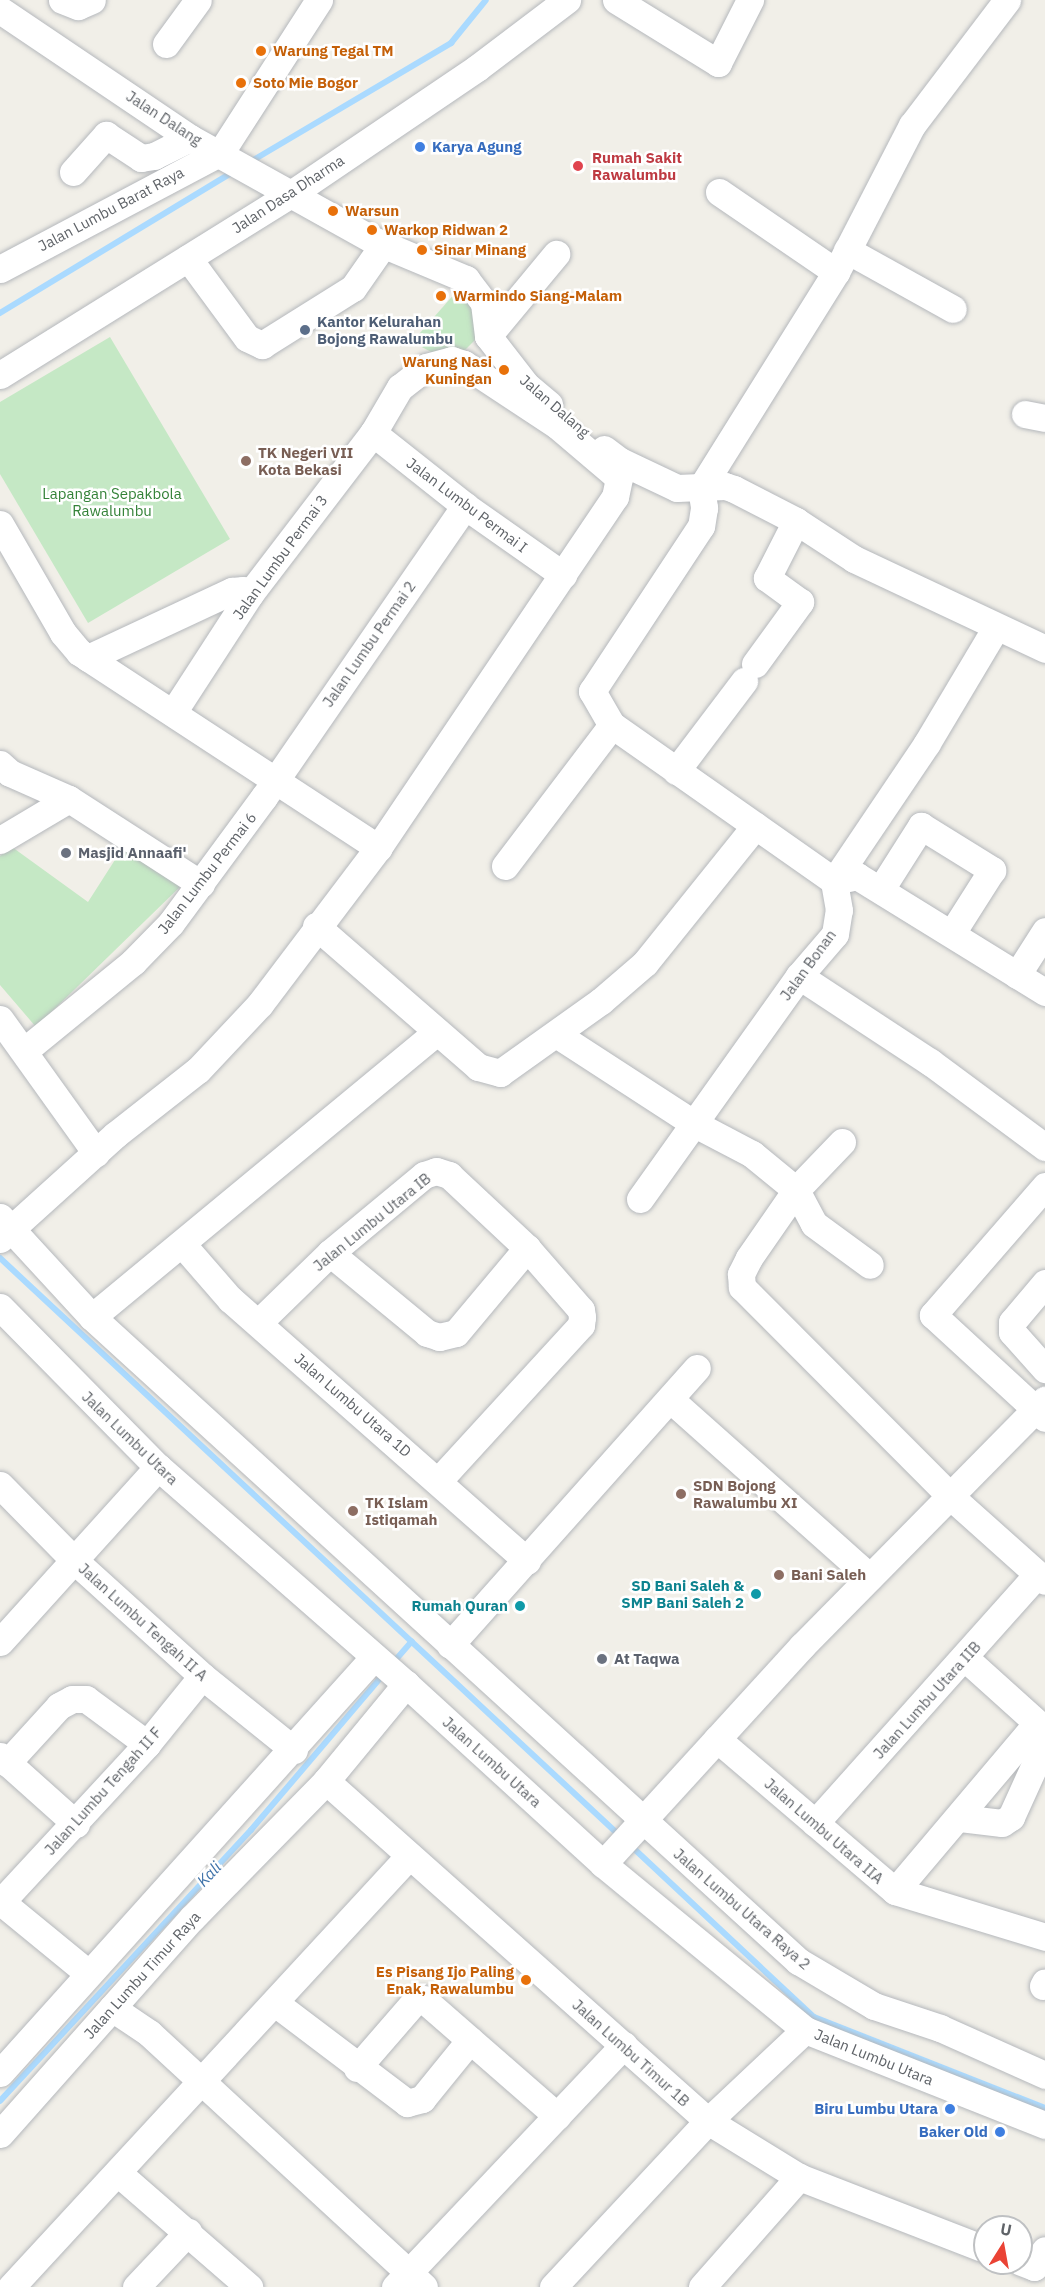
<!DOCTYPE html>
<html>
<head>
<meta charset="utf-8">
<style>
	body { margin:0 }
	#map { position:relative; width:1045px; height:2287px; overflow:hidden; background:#f1efe8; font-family:"IBM Plex Sans",sans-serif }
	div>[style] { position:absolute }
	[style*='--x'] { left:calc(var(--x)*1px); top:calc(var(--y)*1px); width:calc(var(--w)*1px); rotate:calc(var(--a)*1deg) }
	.green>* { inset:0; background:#c5e8c5 }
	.stream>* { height:6px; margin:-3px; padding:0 3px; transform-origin:3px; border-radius:3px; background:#aadaff }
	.roads { filter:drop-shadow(0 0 2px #b5b8bc) drop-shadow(0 0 2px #b5b8bc) }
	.minor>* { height:27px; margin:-13.5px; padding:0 13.5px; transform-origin:13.5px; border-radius:13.5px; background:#fff }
	.dots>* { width:16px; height:16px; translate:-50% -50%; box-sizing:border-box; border:3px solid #fff; border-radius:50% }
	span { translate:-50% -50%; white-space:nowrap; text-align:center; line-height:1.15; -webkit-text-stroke:5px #fff; paint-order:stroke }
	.food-label { font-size:15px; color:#c56008; font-weight:700 }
	.left { translate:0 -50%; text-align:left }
	.right { translate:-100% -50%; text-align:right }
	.street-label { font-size:15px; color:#5f6368 }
	.shop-label { font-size:15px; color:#366cbe; font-weight:700 }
	.health-label { font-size:15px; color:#be3a42; font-weight:700 }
	.service-label { font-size:15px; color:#4e5e75; font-weight:700 }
	.education-label { font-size:15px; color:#785e54; font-weight:700 }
	.park-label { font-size:15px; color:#348238 }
	.worship-label { font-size:15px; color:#5b616d; font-weight:700 }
	.culture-label { font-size:15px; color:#0d838f; font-weight:700 }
	.water-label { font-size:16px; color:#4174aa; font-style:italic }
	.north { position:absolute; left:973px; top:2215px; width:60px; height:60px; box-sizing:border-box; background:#fff; border:2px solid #bfc1c3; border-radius:50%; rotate:11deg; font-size:16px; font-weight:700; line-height:24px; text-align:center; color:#5f6368 }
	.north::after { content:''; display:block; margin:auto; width:21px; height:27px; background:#ea4335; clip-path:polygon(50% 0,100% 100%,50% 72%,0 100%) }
</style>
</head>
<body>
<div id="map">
	<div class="green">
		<div style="clip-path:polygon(464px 283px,482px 333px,459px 356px,441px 357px,412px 342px)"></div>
		<div style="clip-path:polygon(110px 337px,230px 539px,88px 623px,0 474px,0 402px)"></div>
		<div style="clip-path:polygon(127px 841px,185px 882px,36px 1027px,0 985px,0 856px,12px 847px,88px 902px)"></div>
	</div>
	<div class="stream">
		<div style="--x:250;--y:162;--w:234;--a:-30.6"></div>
		<div style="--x:451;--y:43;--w:55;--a:-50.9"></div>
		<div style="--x:0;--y:313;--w:272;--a:-31.2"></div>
		<div style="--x:0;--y:1258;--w:848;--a:42.99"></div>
		<div style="--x:392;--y:1664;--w:30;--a:-49"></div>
		<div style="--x:630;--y:1845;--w:252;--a:43.1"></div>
		<div style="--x:814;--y:2017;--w:248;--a:21.5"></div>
		<div style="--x:0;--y:2101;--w:369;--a:-47.2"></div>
		<div style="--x:251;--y:1830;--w:205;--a:-49.6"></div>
	</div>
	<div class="roads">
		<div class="minor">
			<div style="--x:62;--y:0;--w:17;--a:21"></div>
			<div style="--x:78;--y:6;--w:15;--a:-23"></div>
			<div style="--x:616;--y:0;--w:120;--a:31.7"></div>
			<div style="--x:718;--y:63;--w:71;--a:-63.1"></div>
			<div style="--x:1007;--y:0;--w:157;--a:127.2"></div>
			<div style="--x:912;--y:125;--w:165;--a:117.3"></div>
			<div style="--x:836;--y:272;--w:255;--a:122"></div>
			<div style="--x:701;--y:488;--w:20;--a:81"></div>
			<div style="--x:704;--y:508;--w:18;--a:99"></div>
			<div style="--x:701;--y:526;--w:198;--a:123.4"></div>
			<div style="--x:592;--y:691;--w:39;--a:60"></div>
			<div style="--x:612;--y:725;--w:271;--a:35.1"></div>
			<div style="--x:834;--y:881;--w:24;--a:-12"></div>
			<div style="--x:857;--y:876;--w:221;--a:31.7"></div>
			<div style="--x:0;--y:10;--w:229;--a:34"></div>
			<div style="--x:190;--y:138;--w:212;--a:29.1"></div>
			<div style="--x:375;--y:241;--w:99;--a:22.7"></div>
			<div style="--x:466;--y:279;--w:30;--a:53"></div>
			<div style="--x:484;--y:303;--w:33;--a:83"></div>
			<div style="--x:488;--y:336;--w:62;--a:52.2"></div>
			<div style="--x:526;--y:385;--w:30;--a:40"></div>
			<div style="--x:166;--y:44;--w:54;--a:-54"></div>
			<div style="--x:73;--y:172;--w:50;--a:-48.3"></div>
			<div style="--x:106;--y:135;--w:42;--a:33.3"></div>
			<div style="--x:141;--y:158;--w:13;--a:-9"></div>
			<div style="--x:154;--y:156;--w:40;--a:-26.6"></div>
			<div style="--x:719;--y:192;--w:142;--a:34.4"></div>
			<div style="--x:847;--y:250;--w:121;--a:29.1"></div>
			<div style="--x:188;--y:258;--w:99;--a:53.6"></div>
			<div style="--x:247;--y:338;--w:17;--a:25"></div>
			<div style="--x:262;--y:345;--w:107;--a:-32.1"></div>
			<div style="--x:353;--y:288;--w:52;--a:-55.1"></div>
			<div style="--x:0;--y:269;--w:250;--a:-27.9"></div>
			<div style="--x:221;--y:152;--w:181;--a:-57.2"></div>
			<div style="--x:488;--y:336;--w:107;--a:-50.3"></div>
			<div style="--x:0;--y:375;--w:343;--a:-31.9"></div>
			<div style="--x:291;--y:194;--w:225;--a:-34.1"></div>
			<div style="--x:477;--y:68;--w:113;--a:-37.1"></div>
			<div style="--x:1025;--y:414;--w:20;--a:11"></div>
			<div style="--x:373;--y:433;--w:117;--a:38.4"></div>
			<div style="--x:465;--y:506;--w:120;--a:35.1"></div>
			<div style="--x:604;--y:449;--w:20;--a:37"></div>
			<div style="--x:620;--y:461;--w:63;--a:25.3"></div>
			<div style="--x:677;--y:488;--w:48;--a:-2.4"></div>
			<div style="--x:725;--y:486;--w:9;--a:18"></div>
			<div style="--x:734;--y:489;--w:70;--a:27.3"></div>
			<div style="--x:796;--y:521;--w:69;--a:33.2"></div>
			<div style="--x:854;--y:559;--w:211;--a:25.2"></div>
			<div style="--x:0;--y:524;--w:126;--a:60"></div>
			<div style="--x:63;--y:633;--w:25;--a:50"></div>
			<div style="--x:79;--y:652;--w:358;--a:33.2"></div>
			<div style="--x:88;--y:658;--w:159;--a:-25"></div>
			<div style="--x:232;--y:591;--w:11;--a:-5"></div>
			<div style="--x:243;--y:590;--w:8;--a:30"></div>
			<div style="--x:755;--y:664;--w:77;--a:-54"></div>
			<div style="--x:800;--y:602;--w:41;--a:-144"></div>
			<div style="--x:767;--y:578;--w:64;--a:-63"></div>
			<div style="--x:0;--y:764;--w:13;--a:42"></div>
			<div style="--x:10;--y:773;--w:64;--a:23.8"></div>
			<div style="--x:69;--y:799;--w:157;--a:32.8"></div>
			<div style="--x:676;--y:771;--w:113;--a:-52.9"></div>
			<div style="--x:0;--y:840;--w:80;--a:-30.7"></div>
			<div style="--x:505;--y:866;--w:177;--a:-52.8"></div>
			<div style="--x:881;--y:889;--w:75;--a:-57.6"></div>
			<div style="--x:921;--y:826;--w:84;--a:31.8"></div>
			<div style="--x:992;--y:870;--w:75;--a:122.4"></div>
			<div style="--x:316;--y:926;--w:215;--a:41"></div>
			<div style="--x:478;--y:1067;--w:23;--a:15"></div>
			<div style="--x:500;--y:1073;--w:124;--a:-35.5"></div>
			<div style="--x:601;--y:1001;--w:58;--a:-40.8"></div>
			<div style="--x:645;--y:963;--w:176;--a:-51.2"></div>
			<div style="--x:1017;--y:975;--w:52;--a:-57.5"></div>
			<div style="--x:799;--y:976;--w:157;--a:33.3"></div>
			<div style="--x:930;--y:1062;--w:143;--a:36.5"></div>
			<div style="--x:0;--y:1019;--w:165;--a:54.4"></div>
			<div style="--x:556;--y:1034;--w:163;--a:33"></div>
			<div style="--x:693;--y:1123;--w:67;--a:27.7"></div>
			<div style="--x:752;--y:1154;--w:57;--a:39.3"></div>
			<div style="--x:796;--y:1190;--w:38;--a:62"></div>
			<div style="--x:814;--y:1224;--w:69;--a:36.2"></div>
			<div style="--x:24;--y:1051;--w:141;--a:-39.2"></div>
			<div style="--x:133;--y:962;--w:54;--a:-45.7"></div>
			<div style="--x:171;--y:923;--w:157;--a:-53.6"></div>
			<div style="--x:264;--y:797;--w:354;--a:-55.4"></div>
			<div style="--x:842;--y:1142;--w:66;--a:133.8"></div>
			<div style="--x:796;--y:1190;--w:83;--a:124.7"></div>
			<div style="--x:749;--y:1258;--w:18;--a:117"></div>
			<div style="--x:741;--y:1274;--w:13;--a:86"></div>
			<div style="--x:742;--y:1287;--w:295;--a:45.1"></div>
			<div style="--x:950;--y:1496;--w:127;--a:41.8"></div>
			<div style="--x:1045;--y:1186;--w:171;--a:131"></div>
			<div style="--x:933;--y:1315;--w:152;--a:42.6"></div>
			<div style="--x:640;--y:1199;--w:274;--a:-54.5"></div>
			<div style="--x:799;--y:976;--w:55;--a:-49.4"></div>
			<div style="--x:835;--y:934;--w:24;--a:-81"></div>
			<div style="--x:839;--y:910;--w:29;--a:-100"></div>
			<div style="--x:834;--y:881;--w:166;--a:-56"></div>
			<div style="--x:927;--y:743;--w:133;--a:-59.2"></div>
			<div style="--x:0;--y:1217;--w:136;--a:47.4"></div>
			<div style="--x:92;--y:1317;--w:956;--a:42.37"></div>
			<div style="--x:798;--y:1961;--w:88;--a:30.6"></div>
			<div style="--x:874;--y:2006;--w:70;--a:18.4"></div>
			<div style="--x:940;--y:2028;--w:115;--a:24.1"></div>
			<div style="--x:0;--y:1239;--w:155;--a:-42.1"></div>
			<div style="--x:115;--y:1135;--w:105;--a:-38.1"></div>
			<div style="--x:198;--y:1070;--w:91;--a:-46.8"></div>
			<div style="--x:260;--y:1004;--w:196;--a:-52.9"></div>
			<div style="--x:378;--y:848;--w:424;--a:-56"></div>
			<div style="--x:615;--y:497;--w:19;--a:-78"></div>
			<div style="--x:619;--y:478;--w:80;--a:-139.6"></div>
			<div style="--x:558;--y:426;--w:113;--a:-146.6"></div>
			<div style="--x:464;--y:364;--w:13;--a:-162"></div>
			<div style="--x:452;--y:360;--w:27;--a:165"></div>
			<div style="--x:426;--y:367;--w:33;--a:142"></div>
			<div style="--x:400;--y:387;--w:53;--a:120.4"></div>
			<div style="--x:373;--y:433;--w:203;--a:127.4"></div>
			<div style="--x:250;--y:594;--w:140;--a:123"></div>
			<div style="--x:183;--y:1245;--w:72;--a:49"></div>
			<div style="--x:230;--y:1299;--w:396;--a:41.4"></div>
			<div style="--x:330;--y:1253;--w:126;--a:39.5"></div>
			<div style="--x:427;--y:1333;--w:13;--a:18"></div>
			<div style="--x:439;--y:1337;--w:17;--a:-13"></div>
			<div style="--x:456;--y:1333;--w:111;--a:-50.1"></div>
			<div style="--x:1045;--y:1283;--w:51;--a:130.2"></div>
			<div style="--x:1012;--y:1322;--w:10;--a:90"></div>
			<div style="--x:1012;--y:1332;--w:50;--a:48.3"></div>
			<div style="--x:0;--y:1307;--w:225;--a:45.4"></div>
			<div style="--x:158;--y:1467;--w:330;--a:41.2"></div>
			<div style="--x:406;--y:1684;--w:267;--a:42.4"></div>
			<div style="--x:603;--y:1864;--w:261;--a:39.4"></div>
			<div style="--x:805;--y:2030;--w:258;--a:21.6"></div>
			<div style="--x:92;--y:1317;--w:447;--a:-39.6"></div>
			<div style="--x:260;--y:1321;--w:98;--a:-44.2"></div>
			<div style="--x:330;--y:1253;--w:122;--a:-39.7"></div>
			<div style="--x:424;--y:1175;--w:13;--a:-18"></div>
			<div style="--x:436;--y:1171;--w:14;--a:17"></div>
			<div style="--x:449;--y:1175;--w:107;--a:43.1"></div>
			<div style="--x:527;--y:1248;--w:82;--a:48.9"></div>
			<div style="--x:581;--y:1310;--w:7;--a:82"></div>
			<div style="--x:582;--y:1317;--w:8;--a:97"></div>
			<div style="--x:581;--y:1325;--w:210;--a:132.5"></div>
			<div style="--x:671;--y:1400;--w:266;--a:41.7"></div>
			<div style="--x:0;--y:1485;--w:108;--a:45.4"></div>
			<div style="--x:76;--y:1562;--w:170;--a:42.1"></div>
			<div style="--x:202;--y:1676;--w:118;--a:38.8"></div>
			<div style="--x:0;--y:1642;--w:236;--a:-47.9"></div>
			<div style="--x:450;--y:1645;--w:371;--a:-48.3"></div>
			<div style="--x:965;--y:1658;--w:108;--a:42"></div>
			<div style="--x:717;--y:1739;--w:234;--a:40.5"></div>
			<div style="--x:895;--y:1891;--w:157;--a:17"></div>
			<div style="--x:0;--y:1756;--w:102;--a:41.8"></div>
			<div style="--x:7;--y:1763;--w:77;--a:-47.6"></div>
			<div style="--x:59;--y:1706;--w:15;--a:-28"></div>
			<div style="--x:72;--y:1699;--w:14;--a:0"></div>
			<div style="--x:86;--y:1699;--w:76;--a:36.4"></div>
			<div style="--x:326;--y:1781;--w:511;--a:41.67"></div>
			<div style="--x:708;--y:2121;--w:107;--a:31.6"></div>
			<div style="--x:799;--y:2177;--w:199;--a:21.2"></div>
			<div style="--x:960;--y:1818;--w:42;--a:6.8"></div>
			<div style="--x:1002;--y:1823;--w:11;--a:-34"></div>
			<div style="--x:1011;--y:1817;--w:82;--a:-65.6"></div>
			<div style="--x:815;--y:1823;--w:333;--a:-48.2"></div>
			<div style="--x:603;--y:1864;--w:295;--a:-47.6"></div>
			<div style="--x:802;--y:1646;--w:346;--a:-45.4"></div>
			<div style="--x:895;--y:1891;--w:219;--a:-49.8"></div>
			<div style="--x:0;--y:1901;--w:114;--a:39.3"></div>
			<div style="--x:0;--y:1903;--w:217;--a:-47.2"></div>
			<div style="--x:147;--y:1744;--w:87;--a:-51"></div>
			<div style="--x:1043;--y:1986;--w:4;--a:-63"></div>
			<div style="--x:275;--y:2003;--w:166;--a:37.1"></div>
			<div style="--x:407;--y:2103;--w:16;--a:-15"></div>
			<div style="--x:422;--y:2099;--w:76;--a:-50.9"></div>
			<div style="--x:112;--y:2008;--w:45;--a:34"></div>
			<div style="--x:149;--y:2033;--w:374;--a:42.7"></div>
			<div style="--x:357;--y:2068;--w:90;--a:-49.1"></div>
			<div style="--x:416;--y:2000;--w:7;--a:-8"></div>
			<div style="--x:423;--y:1999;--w:178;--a:41.1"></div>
			<div style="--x:0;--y:2073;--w:559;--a:-48.04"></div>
			<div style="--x:0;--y:2134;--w:289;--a:-48.4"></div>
			<div style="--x:192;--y:1918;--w:192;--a:-45.6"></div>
			<div style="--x:326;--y:1781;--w:126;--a:-50.5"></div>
			<div style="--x:118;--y:2173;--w:174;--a:41"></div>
			<div style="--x:1021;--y:2262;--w:14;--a:21"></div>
			<div style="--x:1034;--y:2267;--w:20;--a:-57"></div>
			<div style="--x:11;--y:2287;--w:587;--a:-47.28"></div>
			<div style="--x:136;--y:2287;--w:76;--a:-46.6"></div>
			<div style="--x:395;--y:2287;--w:333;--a:-46.6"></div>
			<div style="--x:553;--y:2287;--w:227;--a:-47"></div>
			<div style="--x:708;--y:2121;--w:133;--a:-43.2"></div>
			<div style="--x:702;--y:2287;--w:147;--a:-48.6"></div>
		</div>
	</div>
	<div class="dots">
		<div style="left:261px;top:51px;background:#e8710a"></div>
		<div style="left:241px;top:83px;background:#e8710a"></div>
		<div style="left:420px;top:147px;background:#3f7fe0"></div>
		<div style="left:578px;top:166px;background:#e0444e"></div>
		<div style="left:333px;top:211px;background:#e8710a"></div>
		<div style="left:372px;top:230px;background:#e8710a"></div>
		<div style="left:422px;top:250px;background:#e8710a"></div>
		<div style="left:441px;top:296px;background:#e8710a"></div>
		<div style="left:305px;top:330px;background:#5c6f8a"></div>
		<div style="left:504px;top:370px;background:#e8710a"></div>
		<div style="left:246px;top:461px;background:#8d6e63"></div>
		<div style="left:66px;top:853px;background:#6b7280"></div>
		<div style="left:681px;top:1494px;background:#8d6e63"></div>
		<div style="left:353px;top:1511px;background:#8d6e63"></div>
		<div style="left:779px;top:1575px;background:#8d6e63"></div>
		<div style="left:756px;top:1594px;background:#0f9aa8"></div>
		<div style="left:520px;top:1606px;background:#0f9aa8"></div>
		<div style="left:602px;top:1659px;background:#6b7280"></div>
		<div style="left:526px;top:1980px;background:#e8710a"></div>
		<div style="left:950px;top:2109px;background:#3f7fe0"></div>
		<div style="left:1000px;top:2132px;background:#3f7fe0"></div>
	</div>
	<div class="food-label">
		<span class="left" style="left:273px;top:51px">Warung Tegal TM</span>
		<span class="left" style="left:253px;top:83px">Soto Mie Bogor</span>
		<span class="left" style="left:345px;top:211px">Warsun</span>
		<span class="left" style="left:384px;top:230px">Warkop Ridwan 2</span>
		<span class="left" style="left:434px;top:250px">Sinar Minang</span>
		<span class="left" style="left:453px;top:296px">Warmindo Siang-Malam</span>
		<span class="right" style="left:492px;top:370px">Warung Nasi<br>Kuningan</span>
		<span class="right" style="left:514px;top:1980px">Es Pisang Ijo Paling<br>Enak, Rawalumbu</span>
	</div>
	<div class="street-label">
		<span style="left:164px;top:118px;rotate:33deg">Jalan Dalang</span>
		<span style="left:288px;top:194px;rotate:-33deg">Jalan Dasa Dharma</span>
		<span style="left:111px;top:209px;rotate:-28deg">Jalan Lumbu Barat Raya</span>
		<span style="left:555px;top:406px;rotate:41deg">Jalan Dalang</span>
		<span style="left:467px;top:505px;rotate:37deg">Jalan Lumbu Permai I</span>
		<span style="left:280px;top:557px;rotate:-54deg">Jalan Lumbu Permai 3</span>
		<span style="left:369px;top:644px;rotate:-55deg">Jalan Lumbu Permai 2</span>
		<span style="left:207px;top:873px;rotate:-52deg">Jalan Lumbu Permai 6</span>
		<span style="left:808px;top:965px;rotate:-54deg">Jalan Bonan</span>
		<span style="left:372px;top:1222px;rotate:-39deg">Jalan Lumbu Utara IB</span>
		<span style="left:353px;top:1405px;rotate:41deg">Jalan Lumbu Utara 1D</span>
		<span style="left:130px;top:1438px;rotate:44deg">Jalan Lumbu Utara</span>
		<span style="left:143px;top:1622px;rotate:42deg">Jalan Lumbu Tengah II A</span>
		<span style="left:927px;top:1700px;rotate:-48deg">Jalan Lumbu Utara IIB</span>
		<span style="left:492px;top:1762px;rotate:42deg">Jalan Lumbu Utara</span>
		<span style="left:103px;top:1791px;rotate:-48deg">Jalan Lumbu Tengah II F</span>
		<span style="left:824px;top:1831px;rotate:41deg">Jalan Lumbu Utara IIA</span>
		<span style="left:742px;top:1909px;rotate:41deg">Jalan Lumbu Utara Raya 2</span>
		<span style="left:142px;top:1975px;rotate:-48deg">Jalan Lumbu Timur Raya</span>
		<span style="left:631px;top:2053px;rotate:42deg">Jalan Lumbu Timur 1B</span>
		<span style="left:874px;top:2057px;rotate:22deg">Jalan Lumbu Utara</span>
	</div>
	<div class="shop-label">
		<span class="left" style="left:432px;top:147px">Karya Agung</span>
		<span class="right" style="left:938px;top:2109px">Biru Lumbu Utara</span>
		<span class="right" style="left:988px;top:2132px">Baker Old</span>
	</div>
	<div class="health-label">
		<span class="left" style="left:592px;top:166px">Rumah Sakit<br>Rawalumbu</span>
	</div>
	<div class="service-label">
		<span class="left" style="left:317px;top:330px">Kantor Kelurahan<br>Bojong Rawalumbu</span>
	</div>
	<div class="education-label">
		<span class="left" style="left:258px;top:461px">TK Negeri VII<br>Kota Bekasi</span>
		<span class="left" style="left:693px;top:1494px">SDN Bojong<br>Rawalumbu XI</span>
		<span class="left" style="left:365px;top:1511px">TK Islam<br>Istiqamah</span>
		<span class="left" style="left:791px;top:1575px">Bani Saleh</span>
	</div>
	<div class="park-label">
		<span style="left:112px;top:502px">Lapangan Sepakbola<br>Rawalumbu</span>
	</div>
	<div class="worship-label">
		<span class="left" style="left:78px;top:853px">Masjid Annaafi'</span>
		<span class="left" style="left:614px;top:1659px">At Taqwa</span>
	</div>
	<div class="culture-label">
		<span class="right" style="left:744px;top:1594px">SD Bani Saleh &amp;<br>SMP Bani Saleh 2</span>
		<span class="right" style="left:508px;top:1606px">Rumah Quran</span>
	</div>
	<div class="water-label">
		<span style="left:209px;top:1874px;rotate:-47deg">Kali</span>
	</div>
	<div class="north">U</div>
</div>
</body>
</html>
